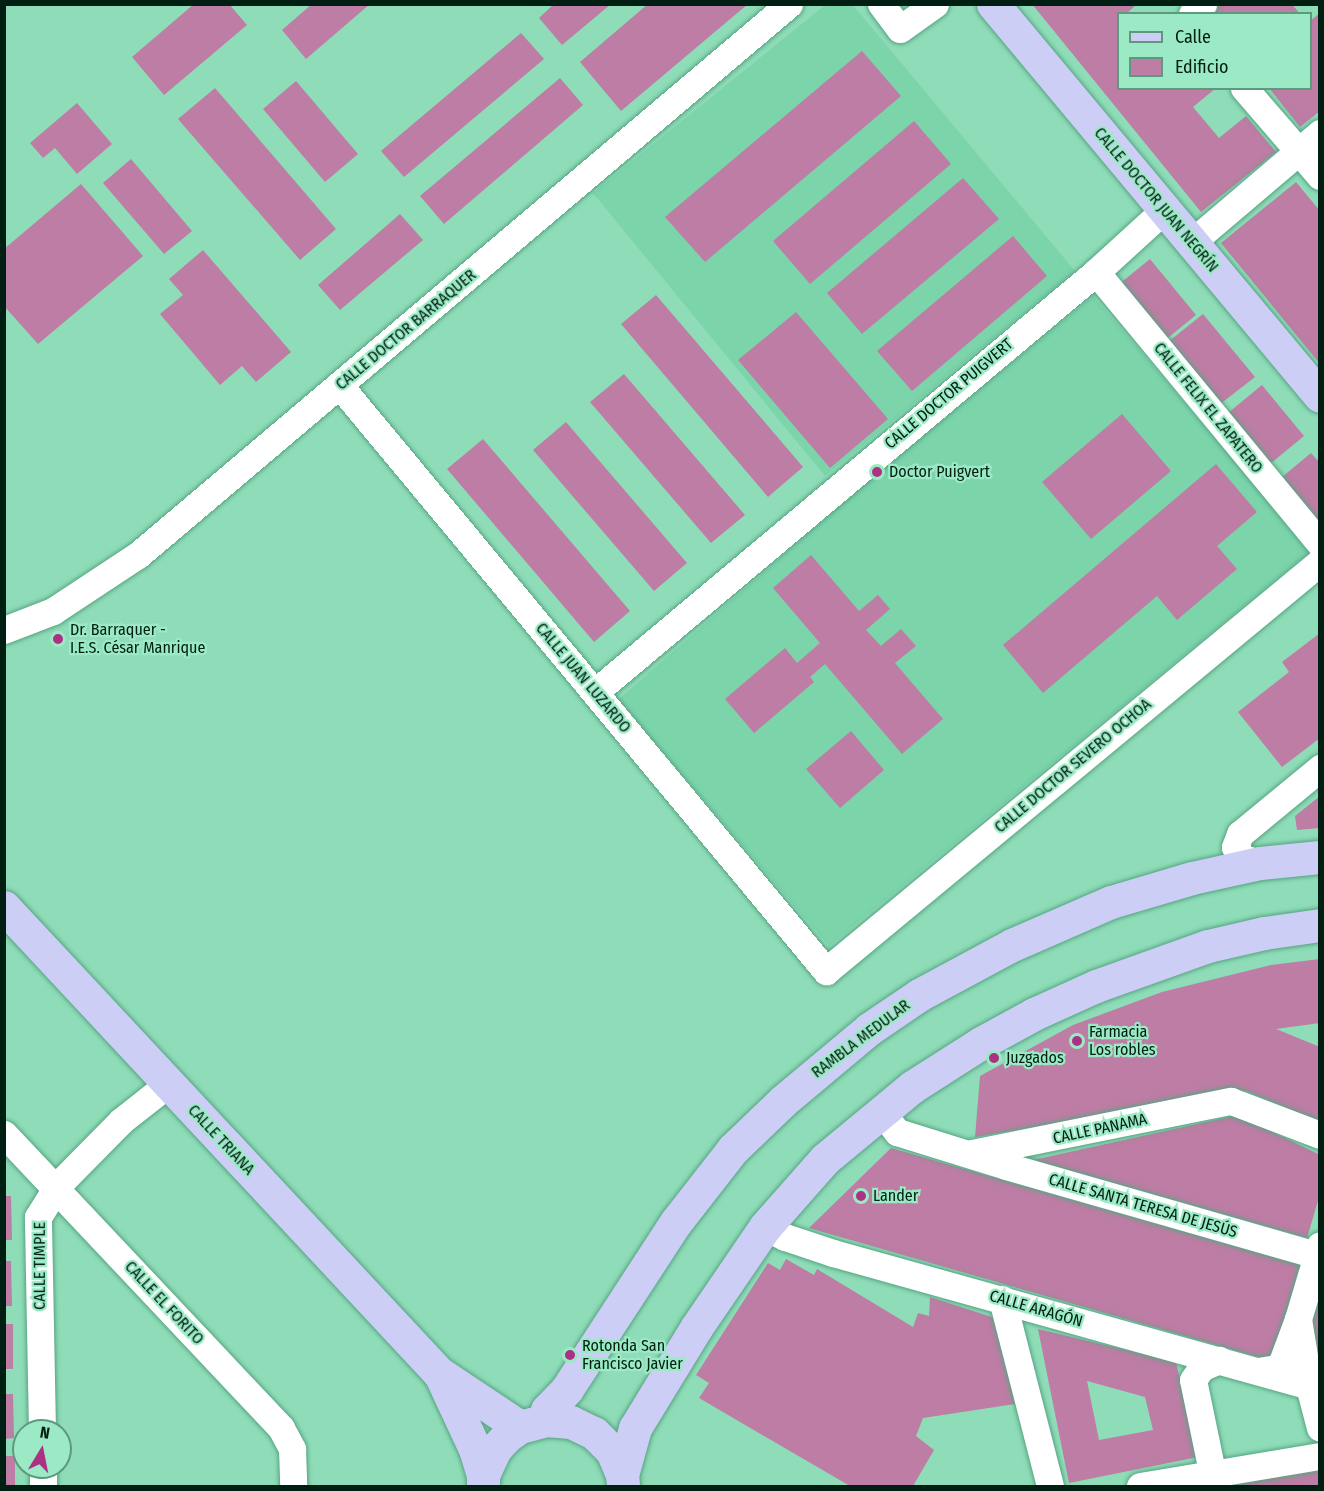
<!DOCTYPE html>
<html>
<head>
<meta charset="utf-8">
<style>
	body { margin:0 }
	#map { position:relative; width:1324px; height:1491px; overflow:hidden; background:#8fddb8; font-family:"Fira Sans Condensed",sans-serif }
	div>[style] { position:absolute }
	[style*='--x'] { left:calc(var(--x)*1px); top:calc(var(--y)*1px); width:calc(var(--w)*1px); rotate:calc(var(--a)*1deg) }
	.built>* { inset:0; background:#7cd4ab }
	.building>* { inset:0; background:#bd7da4 }
	.roads { filter:drop-shadow(0 0 2px #56a482) drop-shadow(0 0 2px #56a482) }
	.minor>* { height:27px; margin:-13.5px; padding:0 13.5px; transform-origin:13.5px; border-radius:13.5px; background:#fff }
	.major>* { height:33px; margin:-16.5px; padding:0 16.5px; transform-origin:16.5px; border-radius:16.5px; background:#cdcef6 }
	.dots>* { width:16px; height:16px; translate:-50% -50%; box-sizing:border-box; border:3px solid #9beac5; border-radius:50% }
	span { translate:-50% -50%; white-space:nowrap; text-align:center; line-height:1.15; -webkit-text-stroke:4.5px #9beac5; paint-order:stroke }
	.street-label { font-size:16px; color:#001f12 }
	.poi-label { font-size:16px; color:#001f12 }
	.left { translate:0 -50%; text-align:left }
	.frame { position:absolute; inset:0; border:6px solid #001f12; pointer-events:none }
	.legend { position:absolute; left:1117px; top:12px; width:195px; height:78px; box-sizing:border-box; background:#9beac5; border:2px solid #5d997d; margin:0; padding:8px 10px; list-style:none; font-size:18px; color:#001f12 }
	.legend li { display:flex; align-items:center; gap:12px; height:30px }
	.legend b { width:30px; border:2px solid #5d997d }
	.north { position:absolute; left:12px; top:1419px; width:60px; height:60px; box-sizing:border-box; background:#9beac5; border:2px solid #5d997d; border-radius:50%; rotate:10deg; font-size:16px; font-weight:700; line-height:24px; text-align:center; color:#001f12 }
	.north::after { content:''; display:block; margin:auto; width:21px; height:27px; background:#ab3184; clip-path:polygon(50% 0,100% 100%,50% 72%,0 100%) }
</style>
</head>
<body>
<div id="map">
	<div class="built">
		<div style="clip-path:polygon(825px 5px,853px 5px,1075px 271px,825px 476px,593px 193px)"></div>
		<div style="clip-path:polygon(1093px 296px,1311px 551px,829px 946px,618px 700px,846px 500px)"></div>
	</div>
	<div class="building">
		<div style="clip-path:polygon(194px 4px,229px 4px,247px 25px,164px 95px,132px 57px)"></div>
		<div style="clip-path:polygon(312px 4px,370px 4px,306px 59px,282px 30px)"></div>
		<div style="clip-path:polygon(554px 4px,611px 4px,562px 45px,539px 18px)"></div>
		<div style="clip-path:polygon(648px 4px,748px 4px,621px 111px,580px 62px)"></div>
		<div style="clip-path:polygon(1032px 4px,1137px 4px,1126px 14px,1118px 14px,1118px 88px,1216px 88px,1193px 107px,1219px 138px,1246px 116px,1276px 152px,1201px 212px)"></div>
		<div style="clip-path:polygon(1217px 4px,1292px 4px,1300px 14px,1206px 14px)"></div>
		<div style="clip-path:polygon(1320px 13px,1320px 111px,1300px 127px,1269px 88px,1310px 88px,1310px 21px)"></div>
		<div style="clip-path:polygon(521px 33px,544px 59px,404px 177px,381px 151px)"></div>
		<div style="clip-path:polygon(862px 51px,901px 96px,705px 262px,665px 217px)"></div>
		<div style="clip-path:polygon(560px 78px,583px 105px,444px 224px,420px 196px)"></div>
		<div style="clip-path:polygon(296px 81px,358px 154px,325px 182px,263px 109px)"></div>
		<div style="clip-path:polygon(215px 88px,336px 229px,300px 260px,178px 119px)"></div>
		<div style="clip-path:polygon(77px 103px,112px 144px,77px 174px,55px 148px,43px 158px,30px 143px)"></div>
		<div style="clip-path:polygon(914px 121px,951px 164px,810px 284px,773px 241px)"></div>
		<div style="clip-path:polygon(131px 159px,192px 231px,164px 254px,103px 183px)"></div>
		<div style="clip-path:polygon(963px 178px,999px 219px,862px 334px,827px 293px)"></div>
		<div style="clip-path:polygon(1296px 182px,1320px 211px,1320px 364px,1221px 243px)"></div>
		<div style="clip-path:polygon(81px 184px,143px 256px,38px 344px,4px 306px,4px 249px)"></div>
		<div style="clip-path:polygon(400px 214px,423px 240px,340px 310px,318px 285px)"></div>
		<div style="clip-path:polygon(1013px 236px,1047px 276px,912px 391px,877px 351px)"></div>
		<div style="clip-path:polygon(203px 250px,291px 352px,256px 382px,242px 366px,220px 385px,160px 314px,183px 295px,169px 279px)"></div>
		<div style="clip-path:polygon(1150px 259px,1196px 315px,1164px 341px,1118px 285px)"></div>
		<div style="clip-path:polygon(656px 295px,803px 467px,768px 497px,621px 324px)"></div>
		<div style="clip-path:polygon(796px 312px,888px 419px,830px 468px,738px 360px)"></div>
		<div style="clip-path:polygon(1203px 314px,1255px 377px,1219px 405px,1168px 342px)"></div>
		<div style="clip-path:polygon(624px 374px,745px 515px,711px 543px,590px 402px)"></div>
		<div style="clip-path:polygon(1262px 385px,1304px 436px,1270px 464px,1228px 413px)"></div>
		<div style="clip-path:polygon(1122px 414px,1171px 471px,1091px 539px,1042px 482px)"></div>
		<div style="clip-path:polygon(566px 422px,687px 563px,654px 591px,533px 450px)"></div>
		<div style="clip-path:polygon(483px 439px,630px 611px,594px 642px,447px 469px)"></div>
		<div style="clip-path:polygon(1311px 453px,1320px 463px,1320px 522px,1282px 477px)"></div>
		<div style="clip-path:polygon(1216px 464px,1257px 512px,1217px 546px,1237px 569px,1177px 620px,1157px 596px,1043px 693px,1003px 645px)"></div>
		<div style="clip-path:polygon(811px 555px,859px 611px,878px 595px,890px 609px,866px 630px,881px 646px,901px 629px,916px 646px,895px 663px,943px 719px,902px 754px,825px 664px,810px 677px,814px 682px,754px 733px,725px 699px,785px 648px,797px 663px,820px 643px,773px 588px)"></div>
		<div style="clip-path:polygon(1320px 633px,1320px 738px,1282px 767px,1238px 712px,1289px 672px,1282px 662px)"></div>
		<div style="clip-path:polygon(851px 731px,884px 770px,840px 808px,806px 769px)"></div>
		<div style="clip-path:polygon(1320px 796px,1320px 828px,1297px 830px,1295px 816px)"></div>
		<div style="clip-path:polygon(1320px 959px,1320px 1023px,1276px 1029px,1320px 1047px,1320px 1122px,1246px 1091px,975px 1137px,980px 1076px,1073px 1025px,1162px 992px,1271px 965px)"></div>
		<div style="clip-path:polygon(1238px 1115px,1320px 1155px,1320px 1194px,1307px 1238px,1033px 1160px)"></div>
		<div style="clip-path:polygon(891px 1148px,1300px 1265px,1272px 1361px,809px 1228px)"></div>
		<div style="clip-path:polygon(4px 1196px,11px 1196px,12px 1240px,4px 1240px)"></div>
		<div style="clip-path:polygon(786px 1259px,814px 1275px,817px 1269px,913px 1327px,918px 1313px,929px 1316px,930px 1297px,998px 1319px,1015px 1404px,923px 1418px,916px 1436px,934px 1450px,913px 1486px,850px 1486px,699px 1398px,709px 1383px,696px 1375px,768px 1263px,780px 1270px)"></div>
		<div style="clip-path:polygon(4px 1261px,11px 1261px,12px 1306px,4px 1306px)"></div>
		<div style="clip-path:polygon(1320px 1297px,1320px 1380px,1307px 1337px)"></div>
		<div style="clip-path:polygon(5px 1324px,13px 1324px,13px 1369px,5px 1369px)"></div>
		<div style="clip-path:polygon(evenodd,1038px 1329px,1176px 1362px,1198px 1457px,1069px 1483px,1038px 1329px,1087px 1381px,1145px 1397px,1153px 1430px,1099px 1440px,1087px 1381px)"></div>
		<div style="clip-path:polygon(4px 1394px,13px 1394px,14px 1438px,4px 1439px)"></div>
		<div style="clip-path:polygon(4px 1456px,15px 1456px,15px 1486px,4px 1486px)"></div>
		<div style="clip-path:polygon(1318px 1464px,1320px 1486px,1231px 1486px)"></div>
	</div>
	<div class="roads">
		<div class="minor">
			<div style="--x:881;--y:4;--w:31;--a:53"></div>
			<div style="--x:900;--y:29;--w:43;--a:-35.5"></div>
			<div style="--x:1192;--y:14;--w:15;--a:-42"></div>
			<div style="--x:1244;--y:88;--w:116;--a:49.2"></div>
			<div style="--x:1192;--y:242;--w:168;--a:-40.4"></div>
			<div style="--x:1096;--y:272;--w:352;--a:50.5"></div>
			<div style="--x:340;--y:386;--w:761;--a:50.28"></div>
			<div style="--x:826;--y:971;--w:641;--a:-39.62"></div>
			<div style="--x:4;--y:630;--w:53;--a:-21.2"></div>
			<div style="--x:53;--y:611;--w:102;--a:-33.4"></div>
			<div style="--x:138;--y:555;--w:853;--a:-40.24"></div>
			<div style="--x:595;--y:692;--w:654;--a:-39.97"></div>
			<div style="--x:1096;--y:272;--w:92;--a:-42.4"></div>
			<div style="--x:1260;--y:863;--w:19;--a:-164"></div>
			<div style="--x:1242;--y:858;--w:13;--a:-122"></div>
			<div style="--x:1235;--y:847;--w:14;--a:-69"></div>
			<div style="--x:1240;--y:834;--w:104;--a:-39.5"></div>
			<div style="--x:881;--y:1112;--w:26;--a:51"></div>
			<div style="--x:897;--y:1132;--w:114;--a:17.3"></div>
			<div style="--x:1006;--y:1166;--w:327;--a:16"></div>
			<div style="--x:4;--y:1134;--w:404;--a:46.7"></div>
			<div style="--x:281;--y:1428;--w:24;--a:62"></div>
			<div style="--x:292;--y:1449;--w:37;--a:88"></div>
			<div style="--x:972;--y:1153;--w:264;--a:-11.4"></div>
			<div style="--x:1231;--y:1101;--w:95;--a:20.9"></div>
			<div style="--x:765;--y:1227;--w:22;--a:27"></div>
			<div style="--x:785;--y:1237;--w:51;--a:18.4"></div>
			<div style="--x:833;--y:1253;--w:494;--a:15.6"></div>
			<div style="--x:1002;--y:1299;--w:193;--a:75.6"></div>
			<div style="--x:1298;--y:1319;--w:68;--a:80.7"></div>
			<div style="--x:1309;--y:1386;--w:43;--a:75.3"></div>
			<div style="--x:1258;--y:1371;--w:20;--a:-9"></div>
			<div style="--x:1278;--y:1368;--w:7;--a:-56"></div>
			<div style="--x:1282;--y:1362;--w:46;--a:-69.6"></div>
			<div style="--x:1298;--y:1319;--w:77;--a:-73.4"></div>
			<div style="--x:42;--y:1431;--w:214;--a:-91.1"></div>
			<div style="--x:38;--y:1217;--w:36;--a:-58"></div>
			<div style="--x:57;--y:1186;--w:91;--a:-45.4"></div>
			<div style="--x:121;--y:1121;--w:60;--a:-38.2"></div>
			<div style="--x:43;--y:1467;--w:19;--a:90"></div>
			<div style="--x:1140;--y:1486;--w:182;--a:-9.5"></div>
			<div style="--x:1215;--y:1486;--w:108;--a:-101.7"></div>
			<div style="--x:1193;--y:1380;--w:14;--a:-56"></div>
			<div style="--x:1201;--y:1368;--w:20;--a:-24"></div>
		</div>
		<div class="major">
			<div style="--x:993;--y:4;--w:510;--a:50.17"></div>
			<div style="--x:4;--y:907;--w:637;--a:46.97"></div>
			<div style="--x:439;--y:1373;--w:97;--a:33.7"></div>
			<div style="--x:440;--y:1374;--w:83;--a:65"></div>
			<div style="--x:475;--y:1449;--w:27;--a:73"></div>
			<div style="--x:546;--y:1420;--w:10;--a:-84"></div>
			<div style="--x:547;--y:1410;--w:29;--a:-46"></div>
			<div style="--x:567;--y:1389;--w:199;--a:-56.9"></div>
			<div style="--x:676;--y:1222;--w:93;--a:-52"></div>
			<div style="--x:733;--y:1149;--w:69;--a:-43.8"></div>
			<div style="--x:783;--y:1101;--w:112;--a:-39.9"></div>
			<div style="--x:869;--y:1029;--w:60;--a:-34.2"></div>
			<div style="--x:919;--y:995;--w:106;--a:-28.3"></div>
			<div style="--x:1012;--y:945;--w:108;--a:-23.5"></div>
			<div style="--x:1111;--y:902;--w:84;--a:-16.5"></div>
			<div style="--x:1192;--y:878;--w:70;--a:-12.4"></div>
			<div style="--x:1260;--y:863;--w:60;--a:-5.7"></div>
			<div style="--x:622;--y:1475;--w:49;--a:-74.5"></div>
			<div style="--x:635;--y:1428;--w:117;--a:-58.6"></div>
			<div style="--x:696;--y:1328;--w:122;--a:-55.7"></div>
			<div style="--x:765;--y:1227;--w:91;--a:-48.6"></div>
			<div style="--x:825;--y:1159;--w:113;--a:-39.6"></div>
			<div style="--x:912;--y:1087;--w:82;--a:-32.5"></div>
			<div style="--x:981;--y:1043;--w:60;--a:-28.7"></div>
			<div style="--x:1034;--y:1014;--w:68;--a:-24.3"></div>
			<div style="--x:1096;--y:986;--w:119;--a:-19.7"></div>
			<div style="--x:1208;--y:946;--w:57;--a:-13.1"></div>
			<div style="--x:1264;--y:933;--w:57;--a:-8.1"></div>
			<div style="--x:483;--y:1486;--w:11;--a:-90"></div>
			<div style="--x:483;--y:1475;--w:29;--a:-65"></div>
			<div style="--x:495;--y:1449;--w:16;--a:-47"></div>
			<div style="--x:506;--y:1437;--w:17;--a:-36"></div>
			<div style="--x:520;--y:1427;--w:27;--a:-15"></div>
			<div style="--x:546;--y:1420;--w:25;--a:5"></div>
			<div style="--x:571;--y:1422;--w:25;--a:26"></div>
			<div style="--x:594;--y:1433;--w:25;--a:45"></div>
			<div style="--x:612;--y:1451;--w:26;--a:67"></div>
			<div style="--x:622;--y:1475;--w:10;--a:84"></div>
		</div>
	</div>
	<div class="dots">
		<div style="left:877px;top:472px;background:#ab3184"></div>
		<div style="left:58px;top:639px;background:#ab3184"></div>
		<div style="left:1077px;top:1041px;background:#ab3184"></div>
		<div style="left:994px;top:1058px;background:#ab3184"></div>
		<div style="left:861px;top:1196px;background:#ab3184"></div>
		<div style="left:570px;top:1355px;background:#ab3184"></div>
	</div>
	<div class="street-label">
		<span style="left:1156px;top:200px;rotate:50deg">CALLE DOCTOR JUAN NEGRÍN</span>
		<span style="left:406px;top:330px;rotate:-40deg">CALLE DOCTOR BARRAQUER</span>
		<span style="left:949px;top:394px;rotate:-40deg">CALLE DOCTOR PUIGVERT</span>
		<span style="left:1208px;top:408px;rotate:51deg">CALLE FELIX EL ZAPATERO</span>
		<span style="left:583px;top:678px;rotate:50deg">CALLE JUAN LUZARDO</span>
		<span style="left:1073px;top:766px;rotate:-40deg">CALLE DOCTOR SEVERO OCHOA</span>
		<span style="left:861px;top:1039px;rotate:-37deg">RAMBLA MEDULAR</span>
		<span style="left:1100px;top:1129px;rotate:-12deg">CALLE PANAMA</span>
		<span style="left:221px;top:1140px;rotate:47deg">CALLE TRIANA</span>
		<span style="left:1143px;top:1206px;rotate:16deg">CALLE SANTA TERESA DE JESÚS</span>
		<span style="left:40px;top:1266px;rotate:-90deg">CALLE TIMPLE</span>
		<span style="left:164px;top:1303px;rotate:47deg">CALLE EL FORITO</span>
		<span style="left:1036px;top:1309px;rotate:16deg">CALLE ARAGÓN</span>
	</div>
	<div class="poi-label">
		<span class="left" style="left:889px;top:472px">Doctor Puigvert</span>
		<span class="left" style="left:70px;top:639px">Dr. Barraquer -<br>I.E.S. César Manrique</span>
		<span class="left" style="left:1089px;top:1041px">Farmacia<br>Los robles</span>
		<span class="left" style="left:1006px;top:1058px">Juzgados</span>
		<span class="left" style="left:873px;top:1196px">Lander</span>
		<span class="left" style="left:582px;top:1355px">Rotonda San<br>Francisco Javier</span>
	</div>
	<div class="frame"></div>
	<ul class="legend">
	<li><b style="height:8px;background:#cdcef6"></b>Calle</li>
	<li><b style="height:16px;background:#bd7da4"></b>Edificio</li>
	</ul>
	<div class="north">N</div>
</div>
</body>
</html>
